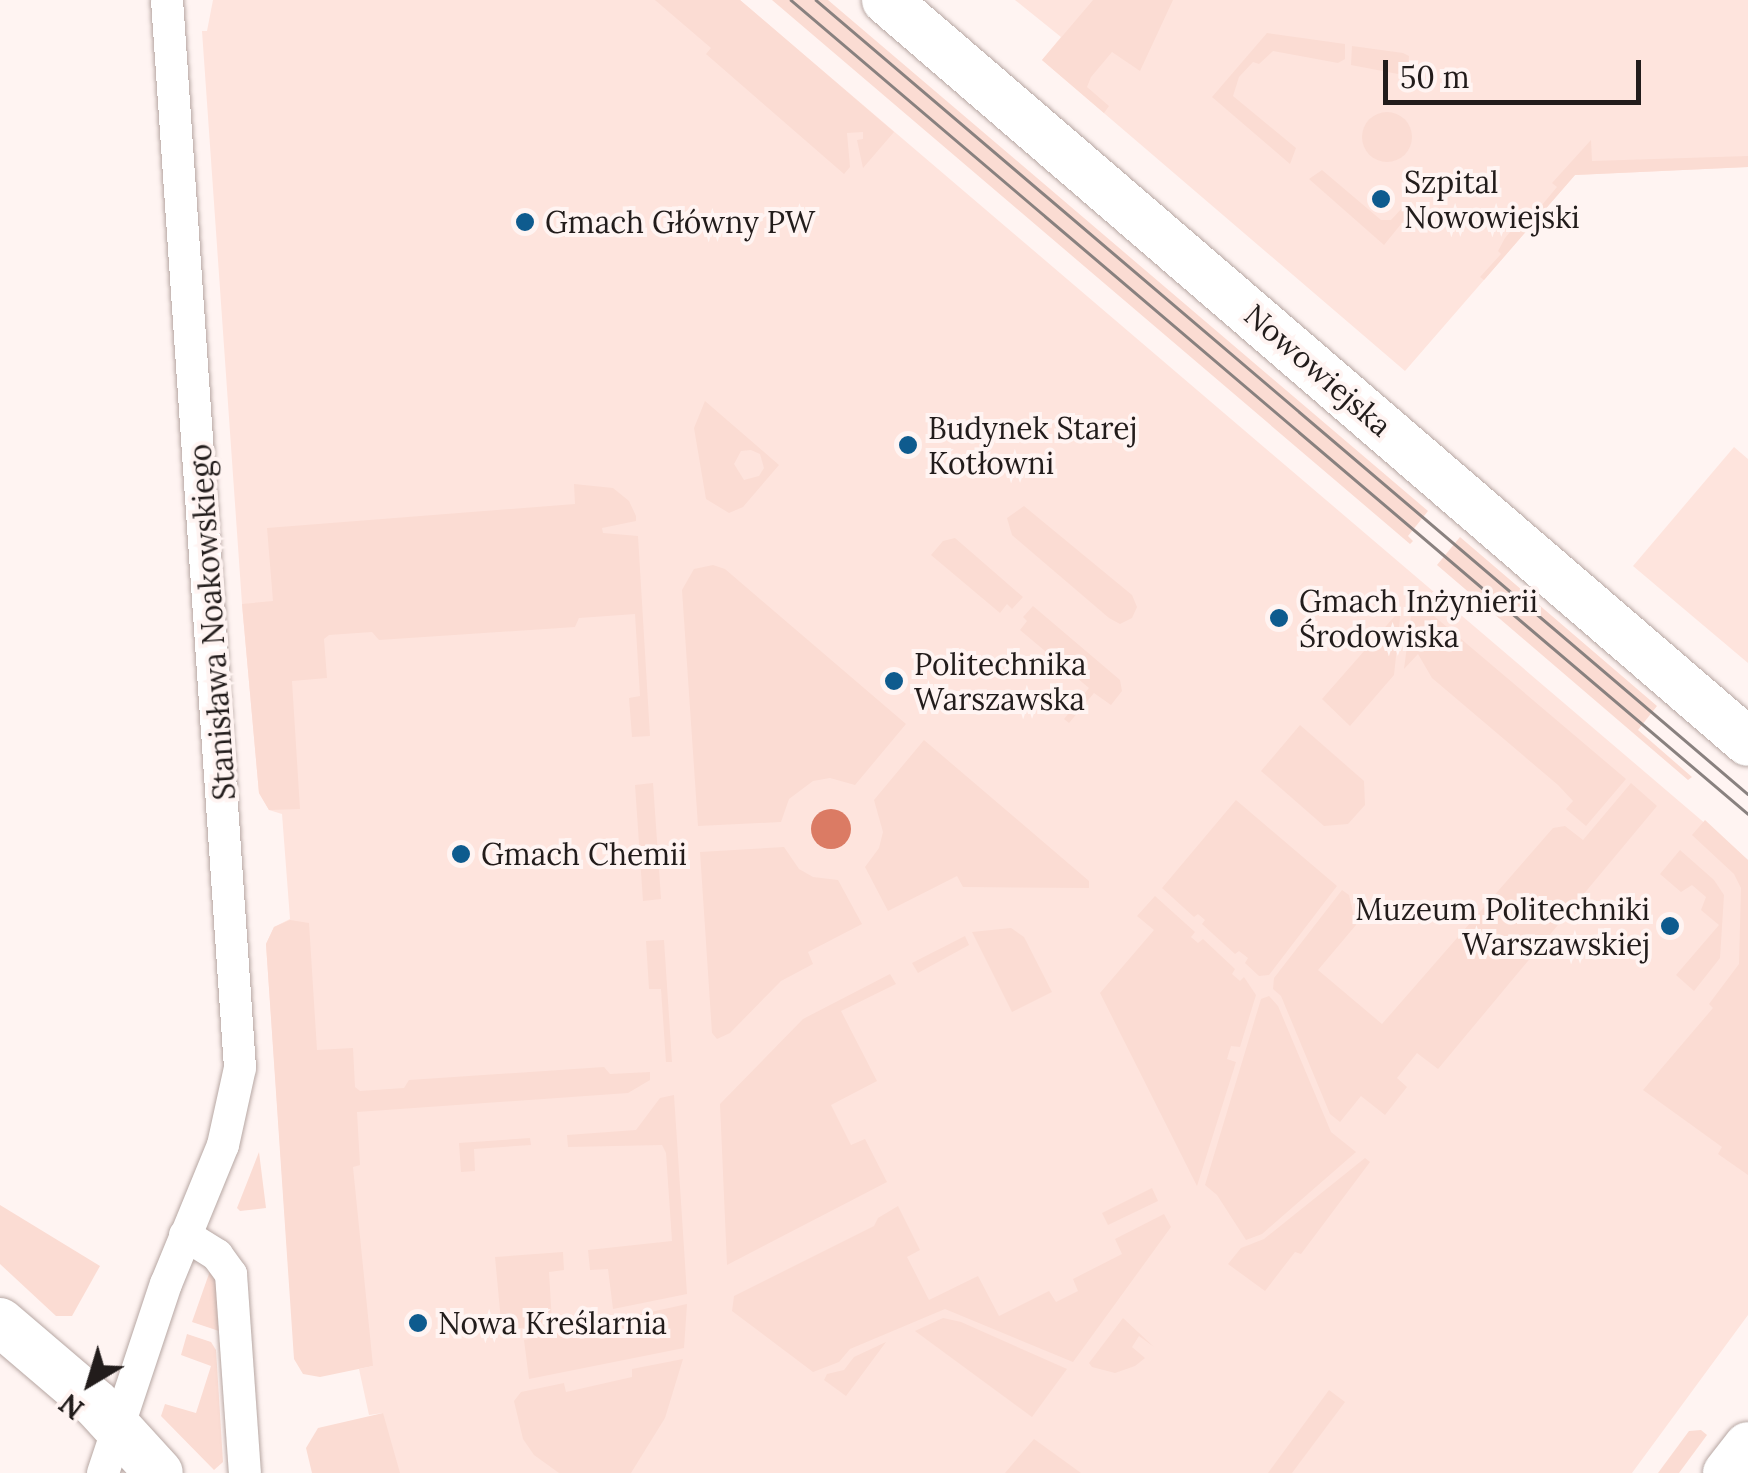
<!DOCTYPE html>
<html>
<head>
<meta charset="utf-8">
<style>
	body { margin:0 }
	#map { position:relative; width:1748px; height:1473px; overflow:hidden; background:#fff4f2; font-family:Lora,serif }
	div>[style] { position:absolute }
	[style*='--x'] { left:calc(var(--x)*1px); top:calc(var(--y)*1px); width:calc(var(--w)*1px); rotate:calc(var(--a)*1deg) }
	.built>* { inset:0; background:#fee4dd }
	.green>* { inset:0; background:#fbdcd3 }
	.round { border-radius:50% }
	.water>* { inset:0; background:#db7b64 }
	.roads { filter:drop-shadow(0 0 2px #b7a7a3) drop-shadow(0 0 2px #b7a7a3) }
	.street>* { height:32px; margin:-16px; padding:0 16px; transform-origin:16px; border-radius:16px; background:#fff }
	.secondary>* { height:48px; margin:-24px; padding:0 24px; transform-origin:24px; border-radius:24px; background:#fff }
	.tram>* { height:2.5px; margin:-1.25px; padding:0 1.25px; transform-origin:1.25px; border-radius:1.25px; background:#89817f }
	.dots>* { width:28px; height:28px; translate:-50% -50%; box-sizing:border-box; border:5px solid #fff4f2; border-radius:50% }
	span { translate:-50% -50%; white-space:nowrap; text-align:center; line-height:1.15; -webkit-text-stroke:8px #fff4f2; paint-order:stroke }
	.poi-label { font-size:30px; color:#221c1b }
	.left { translate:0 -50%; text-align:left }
	.right { translate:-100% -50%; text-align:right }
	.street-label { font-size:30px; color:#221c1b }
	.north { position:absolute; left:40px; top:1333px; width:100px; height:100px; -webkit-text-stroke:8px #fff4f2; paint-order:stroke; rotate:218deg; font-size:28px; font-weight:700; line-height:40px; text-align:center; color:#221c1b }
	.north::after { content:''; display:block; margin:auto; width:35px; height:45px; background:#221c1b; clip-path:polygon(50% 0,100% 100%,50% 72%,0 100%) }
	.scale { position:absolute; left:1383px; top:60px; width:258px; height:45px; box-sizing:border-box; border:5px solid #221c1b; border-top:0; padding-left:12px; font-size:30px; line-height:35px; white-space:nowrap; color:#221c1b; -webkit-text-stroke:8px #fff4f2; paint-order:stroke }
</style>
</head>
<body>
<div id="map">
	<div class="built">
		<div style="clip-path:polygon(213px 0,740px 0,1748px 860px,1748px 1315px,1632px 1473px,348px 1473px,383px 1413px,369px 1415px,359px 1369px,373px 1366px,289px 1277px,266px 944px,274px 927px,290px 919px,282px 814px,269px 810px,259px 793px,242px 604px,202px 31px,207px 31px)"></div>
		<div style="clip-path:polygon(1015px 0,1748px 0,1748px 167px,1575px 175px,1405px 371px,1042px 60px,1061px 37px)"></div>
		<div style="clip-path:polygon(1734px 447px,1748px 459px,1748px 663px,1633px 566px)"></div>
	</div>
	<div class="green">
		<div style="clip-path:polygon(655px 0,740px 0,894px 132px,863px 168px,857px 140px,863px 139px,863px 132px,847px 133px,850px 167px,844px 174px,706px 54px,711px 48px)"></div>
		<div style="clip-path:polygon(772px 0,828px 0,1428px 511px,1408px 536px,1413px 541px,1410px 544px)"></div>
		<div style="clip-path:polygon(1093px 0,1173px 0,1140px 71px,1112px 52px,1091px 77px,1087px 87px,1109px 106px,1104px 113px,1042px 60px)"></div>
		<div style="clip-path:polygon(1267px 33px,1345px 44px,1345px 59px,1338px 63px,1273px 51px,1259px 64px,1253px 62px,1239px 77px,1233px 96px,1296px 148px,1290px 164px,1212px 97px)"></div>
		<div style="clip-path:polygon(1352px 46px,1403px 53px,1409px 56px,1408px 68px,1398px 74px,1351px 65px)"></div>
		<div class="round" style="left:1362px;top:112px;width:50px;height:50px"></div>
		<div style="clip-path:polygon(1591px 140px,1592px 161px,1748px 156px,1748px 167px,1575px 175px,1484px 280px,1480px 277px,1501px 254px,1498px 251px,1505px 238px,1515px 226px,1521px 230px,1557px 187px,1552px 183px)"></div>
		<div style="clip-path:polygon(1322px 170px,1381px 220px,1391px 220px,1404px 206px,1414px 208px,1384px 245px,1309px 179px)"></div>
		<div style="clip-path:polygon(evenodd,705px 401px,779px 465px,743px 507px,729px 513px,706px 499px,694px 428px,705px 401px,751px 450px,760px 454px,764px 468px,759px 476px,744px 480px,734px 464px,741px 451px,751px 450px)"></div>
		<div style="clip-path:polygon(574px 484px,613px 488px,629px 501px,636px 516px,636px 521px,602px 528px,603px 533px,638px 536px,650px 736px,632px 737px,629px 698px,640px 696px,635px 614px,579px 618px,575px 627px,379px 640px,372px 632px,329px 635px,324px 639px,327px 678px,292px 681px,300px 809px,269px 810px,259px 793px,242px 604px,273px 601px,267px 528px,575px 504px)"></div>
		<div style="clip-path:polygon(1024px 506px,1132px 595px,1137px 607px,1132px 618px,1120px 624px,1109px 618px,1012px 535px,1007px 518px)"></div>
		<div style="clip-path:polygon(1460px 537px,1657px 706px,1638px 730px,1692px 777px,1688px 780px,1437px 565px)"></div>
		<div style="clip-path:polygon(955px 538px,1023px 597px,1012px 609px,1007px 604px,1000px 613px,931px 555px,943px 541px)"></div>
		<div style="clip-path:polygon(713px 565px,725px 569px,906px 724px,855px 785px,830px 778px,813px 781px,789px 799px,781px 822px,698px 826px,682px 590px,694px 569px)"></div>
		<div style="clip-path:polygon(1421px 605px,1626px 779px,1586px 826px,1566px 809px,1573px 801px,1558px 785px,1432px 678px,1418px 654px,1404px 669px,1412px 608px)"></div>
		<div style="clip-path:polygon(1033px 606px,1120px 680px,1122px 691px,1111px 705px,1094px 693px,1069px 723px,1064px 719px,1089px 688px,1020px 630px,1027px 621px,1023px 617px)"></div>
		<div style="clip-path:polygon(1401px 609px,1394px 675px,1350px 726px,1322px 699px)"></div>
		<div style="clip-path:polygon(1300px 725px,1364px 781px,1365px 805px,1348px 824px,1324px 826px,1261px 771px)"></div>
		<div style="clip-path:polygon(924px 740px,1089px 881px,1089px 888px,963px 887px,957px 876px,888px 911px,865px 867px,879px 848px,883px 832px,874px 800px)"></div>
		<div style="clip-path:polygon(653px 783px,661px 899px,643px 901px,635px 785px)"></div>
		<div style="clip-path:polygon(1631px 783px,1657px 806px,1438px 1069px,1417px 1053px,1397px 1078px,1407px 1087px,1385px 1115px,1361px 1096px,1340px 1122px,1330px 1114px,1281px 996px,1273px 989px,1274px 978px,1342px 890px,1349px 895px,1356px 925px,1318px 970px,1382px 1024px,1553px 828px,1565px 826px,1583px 840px)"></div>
		<div style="clip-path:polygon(1236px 800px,1337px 886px,1269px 975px,1259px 976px,1245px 963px,1248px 958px,1239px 951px,1235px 954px,1202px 924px,1205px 920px,1198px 914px,1194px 917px,1162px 888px)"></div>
		<div style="clip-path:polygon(1705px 820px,1748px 860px,1748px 1175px,1718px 1154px,1722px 1147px,1643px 1090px,1713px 1008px,1709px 1004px,1739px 964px,1741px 888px,1734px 874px,1692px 835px)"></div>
		<div style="clip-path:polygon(784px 847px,799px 869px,813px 877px,838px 880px,862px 924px,808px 952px,813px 964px,781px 981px,730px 1033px,717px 1039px,712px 1033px,700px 852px)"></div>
		<div style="clip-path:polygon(1680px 850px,1714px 880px,1724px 895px,1720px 958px,1694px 991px,1676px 975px,1719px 925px,1701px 910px,1706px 897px,1692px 885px,1681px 892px,1660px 874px)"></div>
		<div style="clip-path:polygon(1155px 896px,1195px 932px,1191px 937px,1198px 943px,1203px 939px,1235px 969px,1232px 974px,1240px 981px,1244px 977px,1256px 995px,1240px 1047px,1231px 1046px,1227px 1059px,1236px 1062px,1197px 1186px,1100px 993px,1154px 930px,1137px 916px)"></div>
		<div style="clip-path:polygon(290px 920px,309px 923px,317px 1050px,353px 1048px,355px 1087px,360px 1091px,404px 1088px,409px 1080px,604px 1067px,610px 1074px,650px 1072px,650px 1080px,628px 1093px,357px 1112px,360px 1165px,353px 1167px,373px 1366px,320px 1377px,303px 1374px,294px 1359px,266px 944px,274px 927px)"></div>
		<div style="clip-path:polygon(1011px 928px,1024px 937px,1052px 992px,1012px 1012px,972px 932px)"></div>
		<div style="clip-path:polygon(965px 936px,969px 945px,918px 973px,912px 963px)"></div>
		<div style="clip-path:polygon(664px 940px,672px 1062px,666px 1062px,661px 989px,649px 989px,646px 941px)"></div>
		<div style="clip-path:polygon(890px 974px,896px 984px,841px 1011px,877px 1081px,831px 1105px,851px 1145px,865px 1139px,887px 1182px,727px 1265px,720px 1104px,803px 1019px)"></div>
		<div style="clip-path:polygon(1269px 996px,1278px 1006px,1331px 1132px,1356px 1152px,1262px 1234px,1246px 1240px,1217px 1195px,1205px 1185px,1261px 999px)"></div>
		<div style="clip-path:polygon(674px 1095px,687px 1294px,613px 1309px,608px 1269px,590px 1270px,588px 1250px,672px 1241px,666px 1153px,662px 1145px,568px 1147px,567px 1135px,636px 1130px,660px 1098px)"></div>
		<div style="clip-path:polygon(530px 1138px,531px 1145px,474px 1149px,475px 1171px,461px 1172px,459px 1143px)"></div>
		<div style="clip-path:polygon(259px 1152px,266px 1208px,240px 1211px,237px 1208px)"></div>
		<div style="clip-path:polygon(1365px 1158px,1370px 1162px,1301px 1254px,1295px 1252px,1265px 1291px,1228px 1264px,1241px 1248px,1264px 1239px)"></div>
		<div style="clip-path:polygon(1152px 1188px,1158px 1201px,1108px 1225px,1102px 1213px)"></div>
		<div style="clip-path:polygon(0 1205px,100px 1266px,72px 1316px,56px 1316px,0 1264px)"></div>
		<div style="clip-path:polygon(898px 1206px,920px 1250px,907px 1257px,929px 1300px,978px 1276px,999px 1316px,1049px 1291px,1056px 1302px,1078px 1291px,1073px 1279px,1122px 1254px,1115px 1239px,1164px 1214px,1171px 1227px,1073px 1362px,945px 1309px,850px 1349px,839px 1362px,813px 1372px,732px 1311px,734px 1296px,874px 1226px,878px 1218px)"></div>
		<div style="clip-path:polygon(563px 1252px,564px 1270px,549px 1272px,552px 1322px,502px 1332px,495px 1257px)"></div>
		<div style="clip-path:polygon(211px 1268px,216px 1273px,219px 1331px,192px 1322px)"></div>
		<div style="clip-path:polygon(687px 1304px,684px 1348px,529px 1379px,524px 1340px)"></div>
		<div style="clip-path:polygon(943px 1318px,961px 1322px,1067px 1369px,1032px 1417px,915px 1331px)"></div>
		<div style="clip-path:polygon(1123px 1318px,1154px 1347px,1139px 1336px,1132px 1347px,1145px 1358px,1135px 1366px,1115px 1373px,1092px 1367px,1089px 1363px)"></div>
		<div style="clip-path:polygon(187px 1334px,211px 1342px,216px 1350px,223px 1462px,214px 1470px,161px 1416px,165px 1404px,196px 1413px,211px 1366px,181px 1355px)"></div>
		<div style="clip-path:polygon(886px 1342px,846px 1396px,824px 1380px,827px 1374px,844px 1370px,854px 1357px)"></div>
		<div style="clip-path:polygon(683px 1359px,665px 1418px,631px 1473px,559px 1473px,534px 1455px,523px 1439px,514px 1401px,521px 1392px,564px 1383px,566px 1392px,632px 1377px,632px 1369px)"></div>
		<div style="clip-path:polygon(1329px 1390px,1345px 1402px,1292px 1473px,1268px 1473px)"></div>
		<div style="clip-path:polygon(383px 1413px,400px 1473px,312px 1473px,306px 1448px,318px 1428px)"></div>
		<div style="clip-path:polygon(1701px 1430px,1707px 1435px,1679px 1473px,1658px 1473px,1689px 1431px)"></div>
		<div style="clip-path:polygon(1034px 1439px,1081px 1473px,1005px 1473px)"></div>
	</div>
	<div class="water">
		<div class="round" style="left:811px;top:809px;width:40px;height:40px"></div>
	</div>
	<div class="roads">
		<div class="street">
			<div style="--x:185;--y:1235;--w:38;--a:32"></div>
			<div style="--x:217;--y:1255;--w:24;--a:54"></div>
			<div style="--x:231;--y:1274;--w:199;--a:86"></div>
			<div style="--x:103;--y:1473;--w:199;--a:-71.6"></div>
			<div style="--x:166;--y:1284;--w:150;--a:-67.7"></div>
			<div style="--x:223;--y:1145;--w:79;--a:-77.6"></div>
			<div style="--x:240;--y:1068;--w:1070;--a:-93.91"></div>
		</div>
		<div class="secondary">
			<div style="--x:886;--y:0;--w:1137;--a:40.72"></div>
			<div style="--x:0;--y:1322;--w:126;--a:40.5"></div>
			<div style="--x:96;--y:1404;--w:93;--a:47.6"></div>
			<div style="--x:1727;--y:1473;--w:34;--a:-52"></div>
		</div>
	</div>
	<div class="tram">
		<div style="--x:791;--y:0;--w:1256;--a:40.38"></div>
		<div style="--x:816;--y:0;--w:1224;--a:40.43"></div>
	</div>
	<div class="dots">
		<div style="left:1381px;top:199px;background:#0e5b8e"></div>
		<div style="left:525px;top:222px;background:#0e5b8e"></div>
		<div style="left:908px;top:445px;background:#0e5b8e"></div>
		<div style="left:1279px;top:618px;background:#0e5b8e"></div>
		<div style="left:894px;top:681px;background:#0e5b8e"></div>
		<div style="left:461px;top:854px;background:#0e5b8e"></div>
		<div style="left:1670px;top:926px;background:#0e5b8e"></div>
		<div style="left:418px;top:1323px;background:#0e5b8e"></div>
	</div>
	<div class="poi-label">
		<span class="left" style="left:1404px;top:199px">Szpital<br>Nowowiejski</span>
		<span class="left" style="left:545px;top:222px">Gmach Główny PW</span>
		<span class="left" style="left:928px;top:445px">Budynek Starej<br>Kotłowni</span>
		<span class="left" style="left:1299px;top:618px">Gmach Inżynierii<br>Środowiska</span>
		<span class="left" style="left:914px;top:681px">Politechnika<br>Warszawska</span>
		<span class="left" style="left:481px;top:854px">Gmach Chemii</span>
		<span class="right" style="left:1650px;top:926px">Muzeum Politechniki<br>Warszawskiej</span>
		<span class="left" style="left:438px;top:1323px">Nowa Kreślarnia</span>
	</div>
	<div class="street-label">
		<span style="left:1318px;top:370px;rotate:41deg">Nowowiejska</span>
		<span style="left:212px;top:622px;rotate:-94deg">Stanisława Noakowskiego</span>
	</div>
	<div class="north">N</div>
	<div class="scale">50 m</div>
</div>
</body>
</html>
